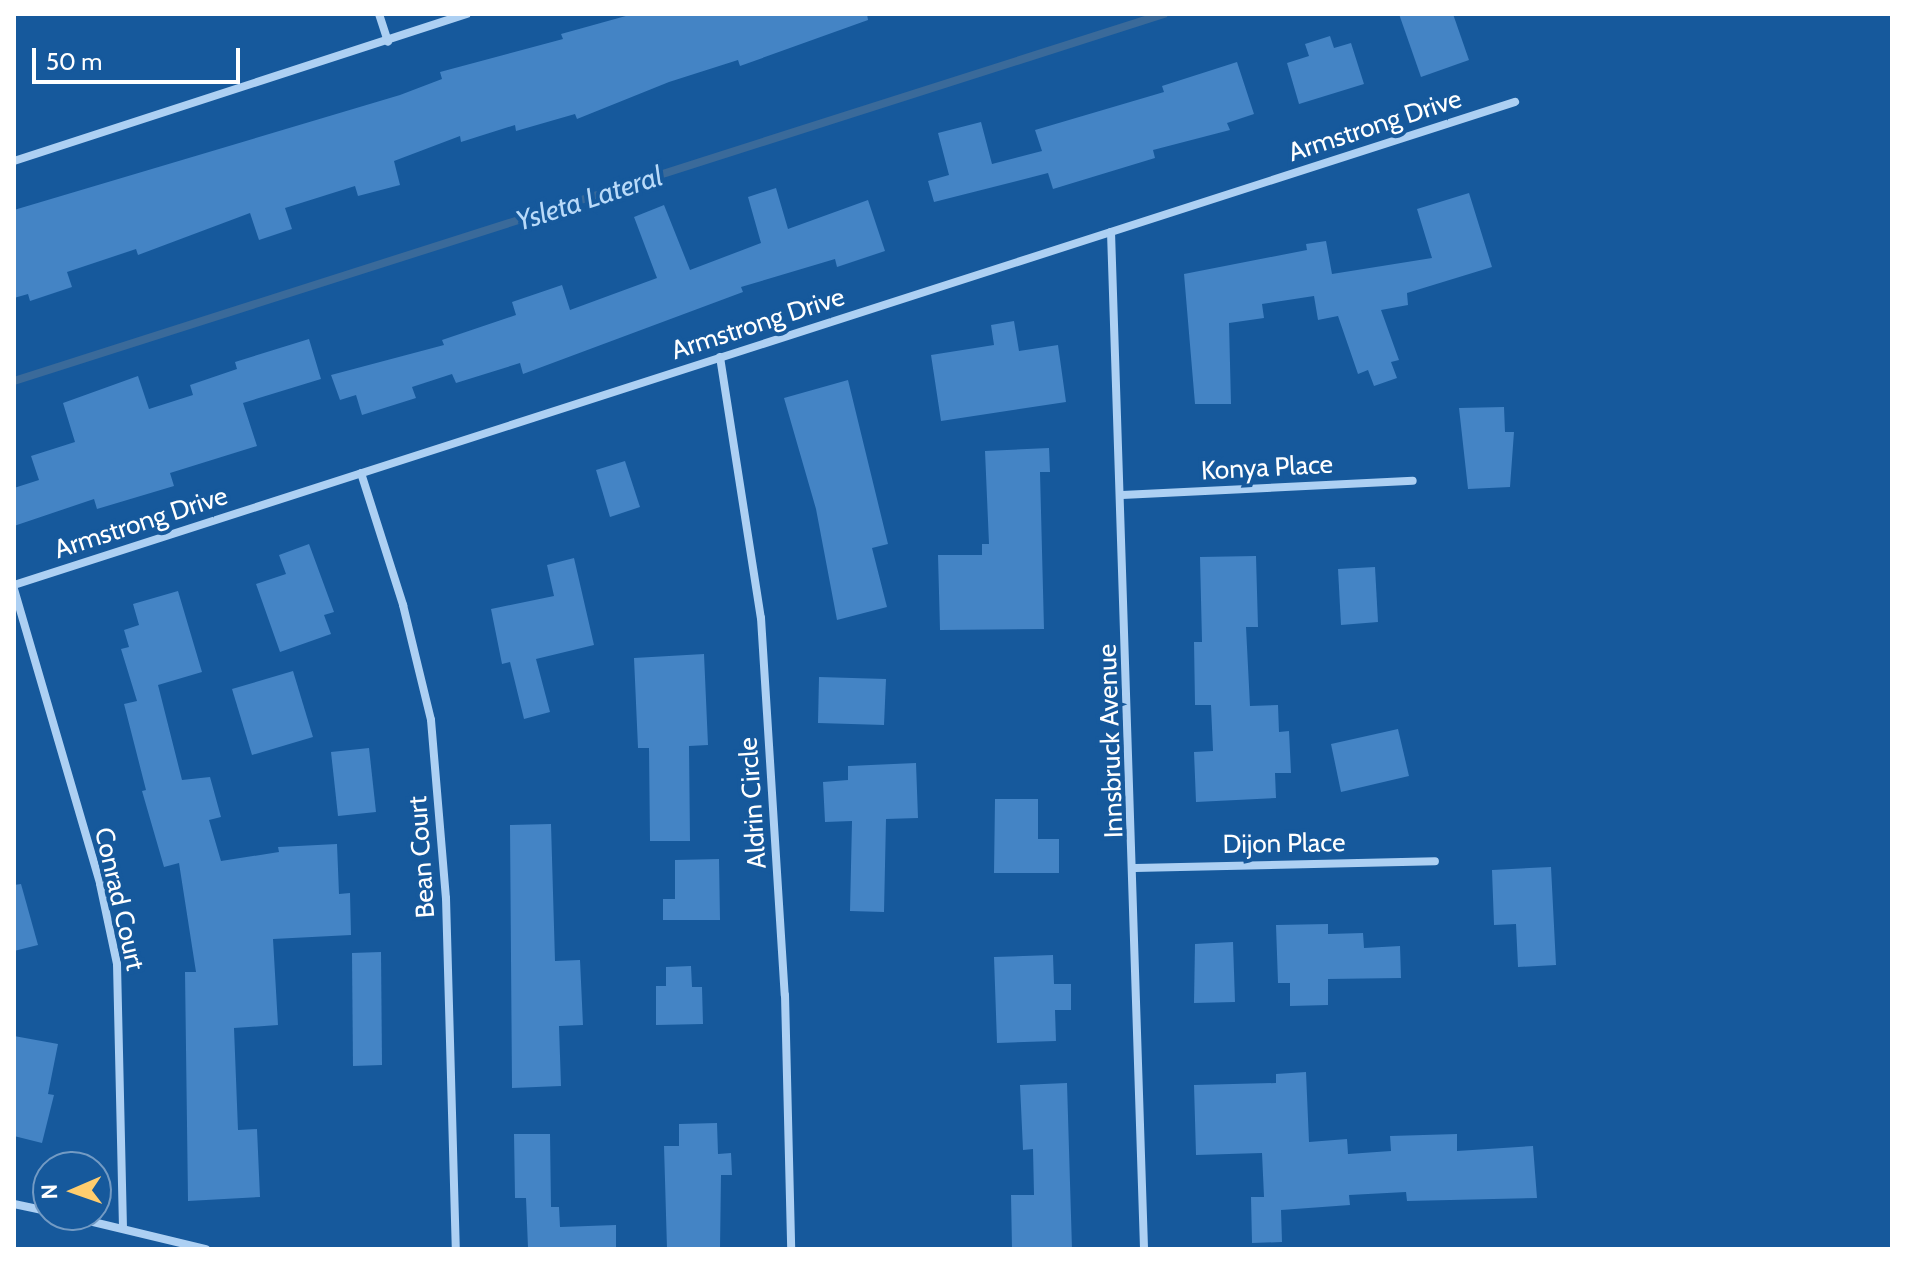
<!DOCTYPE html>
<html>
<head>
<meta charset="utf-8">
<style>
	body { margin:0 }
	#map { position:relative; width:1906px; height:1263px; overflow:hidden; background:#16599c; font-family:Cabin,sans-serif }
	div>[style] { position:absolute }
	[style*='--x'] { left:calc(var(--x)*1px); top:calc(var(--y)*1px); width:calc(var(--w)*1px); rotate:calc(var(--a)*1deg) }
	.stream>* { height:8px; margin:-4px; padding:0 4px; transform-origin:4px; border-radius:4px; background:#3a6a9a }
	.building>* { inset:0; background:#4484c5 }
	.minor>* { height:8px; margin:-4px; padding:0 4px; transform-origin:4px; border-radius:4px; background:#add0f3 }
	span { translate:-50% -50%; white-space:nowrap; text-align:center; line-height:1.15; -webkit-text-stroke:8px #16599c; paint-order:stroke }
	.street-label { font-size:26px; color:#fff }
	.water-label { font-size:28px; color:#b9daf9; font-style:italic }
	.frame { position:absolute; inset:0; border:16px solid #fff; pointer-events:none }
	.north { position:absolute; left:32px; top:1151px; width:80px; height:80px; box-sizing:border-box; background:#16599c; border:2px solid #739bc4; border-radius:50%; rotate:268deg; font-size:22px; font-weight:700; line-height:32px; text-align:center; color:#fff }
	.north::after { content:''; display:block; margin:auto; width:28px; height:36px; background:#ffcd6e; clip-path:polygon(50% 0,100% 100%,50% 72%,0 100%) }
	.scale { position:absolute; left:32px; top:48px; width:208px; height:36px; box-sizing:border-box; border:4px solid #fff; border-top:0; padding-left:10px; font-size:24px; line-height:28px; white-space:nowrap; color:#fff; -webkit-text-stroke:6px #16599c; paint-order:stroke }
</style>
</head>
<body>
<div id="map">
	<div class="stream">
		<div style="--x:14;--y:381;--w:1207;--a:-17.7"></div>
	</div>
	<div class="building">
		<div style="clip-path:polygon(633px 14px,867px 14px,868px 20px,740px 66px,738px 60px,669px 82px,577px 119px,575px 114px,516px 131px,515px 125px,461px 142px,460px 136px,394px 161px,400px 185px,358px 196px,355px 186px,285px 208px,292px 229px,259px 240px,250px 213px,138px 255px,136px 249px,67px 272px,72px 287px,30px 301px,28px 294px,14px 298px,14px 210px,400px 95px,442px 79px,440px 72px,563px 39px,561px 34px)"></div>
		<div style="clip-path:polygon(1399px 14px,1453px 14px,1469px 60px,1421px 77px)"></div>
		<div style="clip-path:polygon(1330px 36px,1334px 48px,1351px 43px,1364px 84px,1299px 104px,1287px 63px,1309px 56px,1305px 44px)"></div>
		<div style="clip-path:polygon(1237px 62px,1254px 114px,1227px 123px,1230px 130px,1153px 150px,1155px 158px,1053px 189px,1048px 173px,934px 202px,928px 181px,949px 175px,938px 133px,981px 122px,992px 164px,1042px 151px,1035px 130px,1164px 92px,1162px 86px)"></div>
		<div style="clip-path:polygon(776px 188px,788px 229px,868px 200px,885px 251px,837px 267px,835px 259px,741px 287px,743px 292px,523px 374px,520px 363px,456px 383px,452px 374px,412px 387px,416px 398px,362px 415px,356px 395px,340px 400px,331px 375px,444px 345px,442px 340px,516px 315px,512px 302px,562px 285px,570px 310px,657px 278px,634px 217px,664px 205px,690px 270px,761px 243px,748px 197px)"></div>
		<div style="clip-path:polygon(1469px 193px,1492px 267px,1407px 293px,1408px 305px,1381px 310px,1399px 360px,1391px 362px,1397px 378px,1374px 386px,1368px 370px,1358px 374px,1338px 316px,1318px 320px,1314px 296px,1262px 304px,1264px 318px,1229px 323px,1231px 404px,1195px 404px,1184px 274px,1307px 250px,1306px 244px,1326px 241px,1332px 274px,1432px 258px,1417px 209px)"></div>
		<div style="clip-path:polygon(1014px 321px,1019px 351px,1058px 345px,1066px 402px,941px 421px,931px 355px,994px 345px,991px 325px)"></div>
		<div style="clip-path:polygon(309px 339px,321px 379px,243px 403px,257px 446px,170px 473px,174px 486px,97px 509px,94px 499px,14px 526px,14px 488px,39px 480px,31px 456px,75px 442px,63px 403px,138px 376px,149px 409px,193px 395px,190px 385px,237px 369px,235px 362px)"></div>
		<div style="clip-path:polygon(848px 380px,888px 544px,872px 548px,887px 607px,837px 620px,816px 509px,784px 398px)"></div>
		<div style="clip-path:polygon(1504px 407px,1505px 432px,1514px 432px,1510px 487px,1468px 489px,1459px 408px)"></div>
		<div style="clip-path:polygon(1049px 448px,1050px 472px,1040px 472px,1044px 629px,940px 630px,938px 555px,982px 555px,982px 544px,989px 544px,985px 451px)"></div>
		<div style="clip-path:polygon(625px 461px,640px 507px,610px 517px,596px 470px)"></div>
		<div style="clip-path:polygon(309px 544px,334px 612px,324px 615px,331px 634px,280px 652px,256px 584px,286px 574px,279px 555px)"></div>
		<div style="clip-path:polygon(1256px 556px,1258px 627px,1246px 627px,1250px 706px,1278px 705px,1279px 732px,1289px 731px,1291px 773px,1275px 773px,1276px 798px,1196px 802px,1194px 752px,1213px 751px,1211px 705px,1195px 705px,1194px 642px,1202px 642px,1200px 557px)"></div>
		<div style="clip-path:polygon(574px 558px,594px 645px,536px 659px,550px 712px,524px 719px,510px 662px,502px 664px,491px 609px,554px 596px,547px 565px)"></div>
		<div style="clip-path:polygon(1375px 567px,1378px 622px,1341px 625px,1338px 569px)"></div>
		<div style="clip-path:polygon(178px 591px,202px 672px,158px 685px,182px 780px,210px 777px,221px 817px,209px 820px,221px 861px,279px 852px,278px 847px,337px 844px,339px 894px,350px 893px,351px 935px,273px 939px,278px 1025px,234px 1028px,238px 1130px,257px 1129px,260px 1197px,188px 1201px,185px 972px,196px 972px,179px 863px,164px 867px,142px 791px,146px 790px,124px 704px,137px 701px,121px 649px,129px 647px,124px 630px,139px 625px,133px 604px)"></div>
		<div style="clip-path:polygon(704px 654px,708px 745px,689px 746px,690px 841px,650px 841px,649px 748px,638px 748px,634px 658px)"></div>
		<div style="clip-path:polygon(293px 671px,313px 737px,252px 755px,232px 689px)"></div>
		<div style="clip-path:polygon(819px 677px,886px 679px,884px 725px,818px 723px)"></div>
		<div style="clip-path:polygon(1398px 729px,1409px 776px,1341px 792px,1331px 744px)"></div>
		<div style="clip-path:polygon(369px 748px,376px 812px,338px 816px,331px 752px)"></div>
		<div style="clip-path:polygon(916px 763px,918px 818px,886px 819px,884px 912px,850px 911px,852px 821px,825px 822px,823px 782px,848px 780px,848px 766px)"></div>
		<div style="clip-path:polygon(995px 799px,1038px 799px,1038px 839px,1059px 839px,1059px 873px,994px 873px)"></div>
		<div style="clip-path:polygon(551px 824px,555px 961px,580px 960px,583px 1025px,559px 1026px,561px 1086px,512px 1088px,510px 825px)"></div>
		<div style="clip-path:polygon(719px 859px,720px 920px,663px 920px,663px 899px,675px 899px,675px 860px)"></div>
		<div style="clip-path:polygon(1551px 867px,1556px 965px,1518px 967px,1516px 924px,1494px 925px,1492px 870px)"></div>
		<div style="clip-path:polygon(21px 884px,38px 945px,14px 951px,14px 885px)"></div>
		<div style="clip-path:polygon(1328px 924px,1328px 934px,1363px 933px,1364px 948px,1400px 946px,1401px 978px,1328px 979px,1328px 1005px,1290px 1006px,1290px 983px,1278px 983px,1276px 925px)"></div>
		<div style="clip-path:polygon(1233px 942px,1235px 1002px,1194px 1003px,1195px 944px)"></div>
		<div style="clip-path:polygon(381px 952px,382px 1065px,353px 1066px,352px 953px)"></div>
		<div style="clip-path:polygon(1053px 955px,1054px 984px,1071px 984px,1071px 1010px,1055px 1010px,1056px 1041px,997px 1043px,994px 957px)"></div>
		<div style="clip-path:polygon(691px 966px,692px 987px,702px 987px,703px 1024px,656px 1025px,656px 986px,666px 986px,666px 967px)"></div>
		<div style="clip-path:polygon(14px 1036px,58px 1044px,48px 1094px,54px 1095px,42px 1143px,14px 1136px)"></div>
		<div style="clip-path:polygon(1306px 1072px,1309px 1142px,1347px 1139px,1348px 1154px,1391px 1151px,1390px 1136px,1457px 1134px,1457px 1151px,1533px 1146px,1537px 1198px,1407px 1201px,1406px 1192px,1349px 1195px,1350px 1205px,1281px 1210px,1282px 1242px,1252px 1243px,1251px 1197px,1264px 1197px,1262px 1153px,1196px 1155px,1194px 1085px,1276px 1083px,1276px 1074px)"></div>
		<div style="clip-path:polygon(1067px 1083px,1072px 1249px,1012px 1249px,1011px 1195px,1034px 1195px,1033px 1149px,1023px 1150px,1020px 1085px)"></div>
		<div style="clip-path:polygon(717px 1123px,718px 1154px,731px 1153px,732px 1175px,721px 1175px,720px 1249px,667px 1249px,664px 1146px,679px 1146px,679px 1124px)"></div>
		<div style="clip-path:polygon(514px 1134px,550px 1134px,551px 1207px,559px 1207px,560px 1227px,616px 1225px,616px 1249px,528px 1248px,526px 1198px,515px 1198px)"></div>
	</div>
	<div class="minor">
		<div style="--x:379;--y:14;--w:29;--a:72"></div>
		<div style="--x:14;--y:161;--w:476;--a:-18"></div>
		<div style="--x:1111;--y:232;--w:1018;--a:88.14"></div>
		<div style="--x:720;--y:357;--w:264;--a:81.1"></div>
		<div style="--x:761;--y:618;--w:378;--a:86.4"></div>
		<div style="--x:785;--y:995;--w:254;--a:88.6"></div>
		<div style="--x:361;--y:473;--w:139;--a:72.3"></div>
		<div style="--x:403;--y:605;--w:118;--a:76.3"></div>
		<div style="--x:431;--y:720;--w:179;--a:85.2"></div>
		<div style="--x:446;--y:898;--w:351;--a:88.4"></div>
		<div style="--x:1122;--y:495;--w:291;--a:-2.8"></div>
		<div style="--x:14;--y:585;--w:1577;--a:-17.84"></div>
		<div style="--x:14;--y:589;--w:307;--a:73.7"></div>
		<div style="--x:100;--y:884;--w:82;--a:78"></div>
		<div style="--x:117;--y:964;--w:264;--a:88.7"></div>
		<div style="--x:1135;--y:868;--w:300;--a:-1.3"></div>
		<div style="--x:14;--y:1204;--w:35;--a:12"></div>
		<div style="--x:64;--y:1215;--w:146;--a:13.5"></div>
	</div>
	<div class="street-label">
		<span style="left:1375px;top:126px;rotate:-18deg">Armstrong Drive</span>
		<span style="left:758px;top:324px;rotate:-18deg">Armstrong Drive</span>
		<span style="left:1267px;top:468px;rotate:-3deg">Konya Place</span>
		<span style="left:141px;top:523px;rotate:-18deg">Armstrong Drive</span>
		<span style="left:1111px;top:741px;rotate:-92deg">Innsbruck Avenue</span>
		<span style="left:753px;top:803px;rotate:-94deg">Aldrin Circle</span>
		<span style="left:1284px;top:844px;rotate:-1deg">Dijon Place</span>
		<span style="left:422px;top:857px;rotate:-94deg">Bean Court</span>
		<span style="left:119px;top:899px;rotate:77deg">Conrad Court</span>
	</div>
	<div class="water-label">
		<span style="left:589px;top:198px;rotate:-18deg">Ysleta Lateral</span>
	</div>
	<div class="frame"></div>
	<div class="north">N</div>
	<div class="scale">50 m</div>
</div>
</body>
</html>
